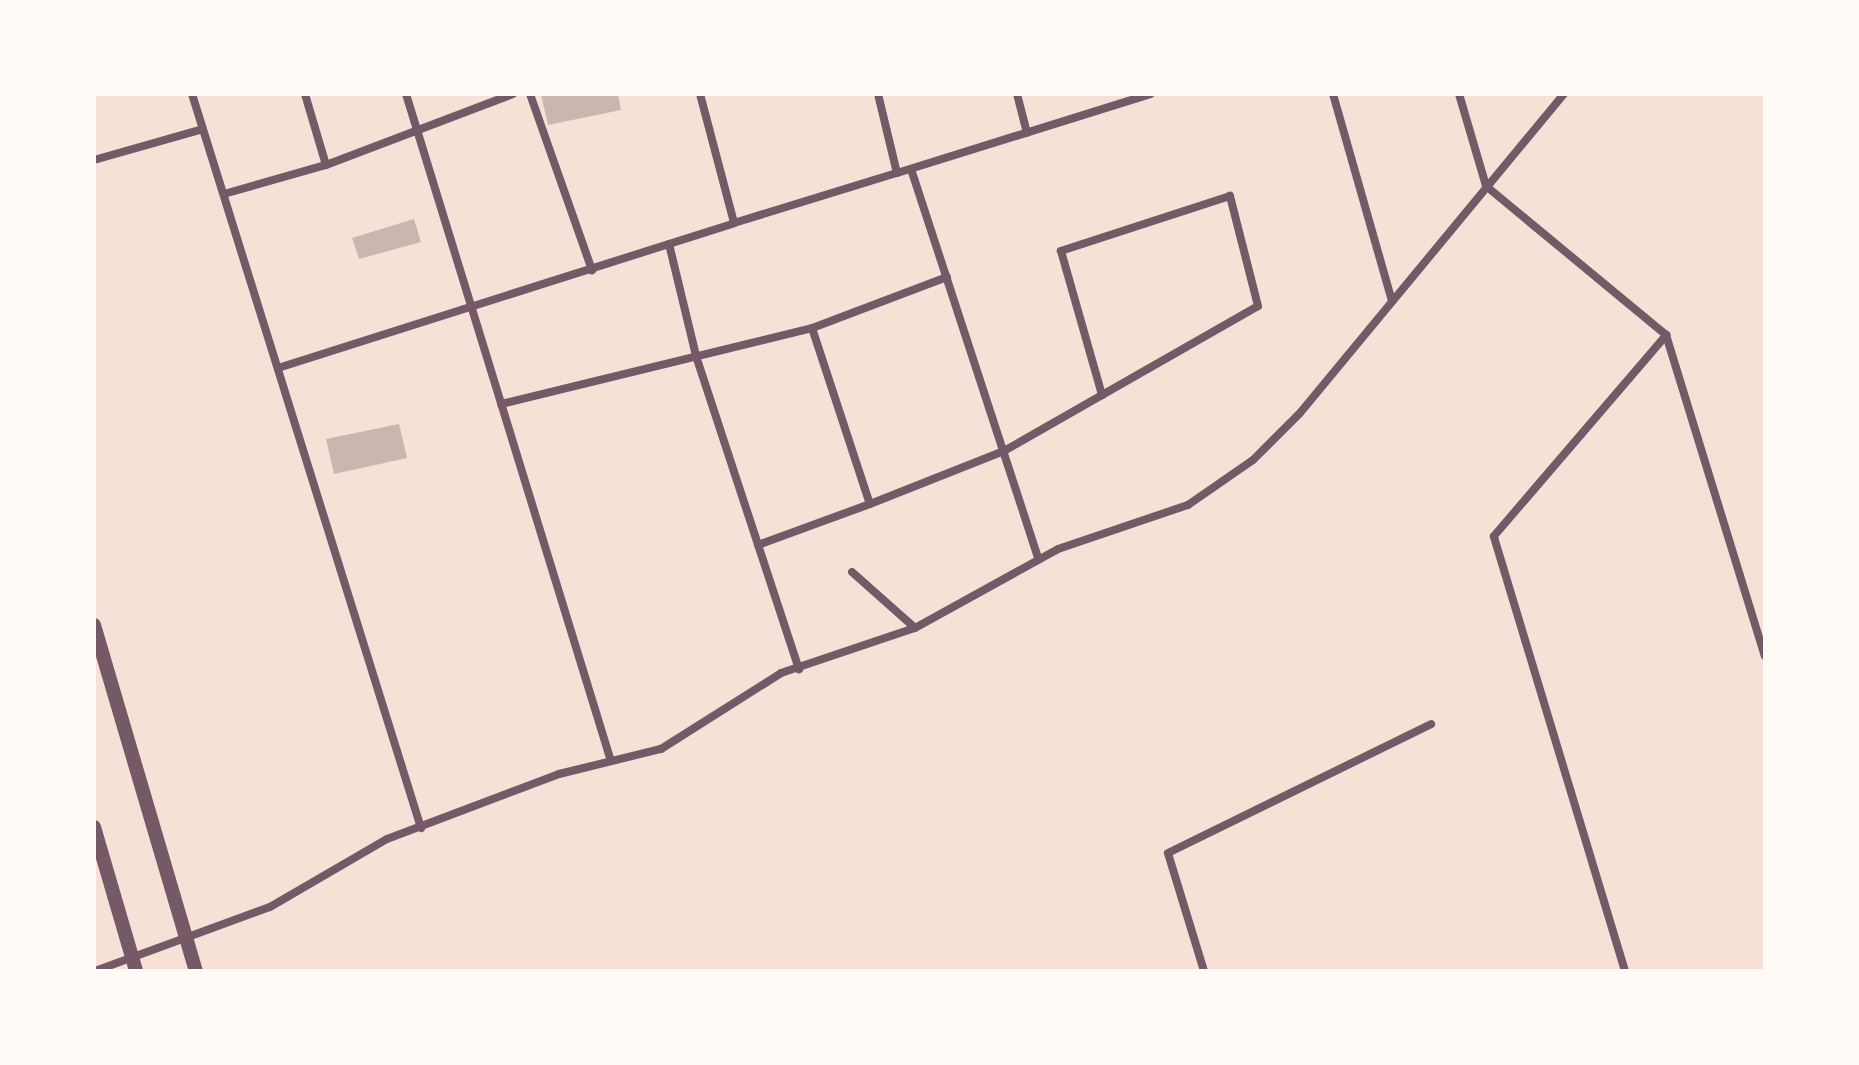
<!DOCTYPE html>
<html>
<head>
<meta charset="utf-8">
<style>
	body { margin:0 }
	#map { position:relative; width:1859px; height:1065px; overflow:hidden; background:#f7e1d7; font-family:Inter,sans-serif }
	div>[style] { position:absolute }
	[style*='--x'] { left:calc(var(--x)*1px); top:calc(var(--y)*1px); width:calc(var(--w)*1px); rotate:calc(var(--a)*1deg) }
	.building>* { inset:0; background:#ccb4b1 }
	.minor>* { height:8px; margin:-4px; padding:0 4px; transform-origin:4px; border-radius:4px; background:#755966 }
	.tertiary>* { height:14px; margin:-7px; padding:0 7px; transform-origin:7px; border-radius:7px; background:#755966 }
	span { translate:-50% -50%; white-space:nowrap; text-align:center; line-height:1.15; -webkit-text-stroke:7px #fffaf5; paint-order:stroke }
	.frame { position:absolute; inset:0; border:96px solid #fffaf5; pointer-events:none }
</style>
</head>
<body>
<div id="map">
	<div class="building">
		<div style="clip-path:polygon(541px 94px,618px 94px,621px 110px,548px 125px)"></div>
		<div style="clip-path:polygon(414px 219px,421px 242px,359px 259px,352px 238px)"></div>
		<div style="clip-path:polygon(399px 424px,407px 458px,334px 474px,326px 439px)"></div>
	</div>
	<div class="minor">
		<div style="--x:192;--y:94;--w:769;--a:72.67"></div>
		<div style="--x:406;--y:94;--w:695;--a:72.92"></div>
		<div style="--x:530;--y:94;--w:187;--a:70.6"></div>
		<div style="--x:700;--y:94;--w:133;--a:75.2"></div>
		<div style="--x:734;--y:223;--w:170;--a:-17.1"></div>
		<div style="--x:878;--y:94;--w:81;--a:76.5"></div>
		<div style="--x:897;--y:173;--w:266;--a:-17.3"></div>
		<div style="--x:1017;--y:94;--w:40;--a:75.6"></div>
		<div style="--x:1333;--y:94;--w:215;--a:74.1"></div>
		<div style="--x:1459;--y:94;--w:96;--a:73.6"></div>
		<div style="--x:1486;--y:186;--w:234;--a:39.6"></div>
		<div style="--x:1666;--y:335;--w:336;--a:72.9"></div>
		<div style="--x:94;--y:160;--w:113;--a:-15.9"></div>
		<div style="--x:326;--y:165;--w:200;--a:-20.8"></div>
		<div style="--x:911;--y:169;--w:411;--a:71.9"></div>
		<div style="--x:224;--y:194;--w:106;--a:-15.9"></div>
		<div style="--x:326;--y:165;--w:74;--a:-106.5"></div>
		<div style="--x:669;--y:244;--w:115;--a:76.4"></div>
		<div style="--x:696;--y:356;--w:330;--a:71.8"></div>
		<div style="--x:947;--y:277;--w:144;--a:159.3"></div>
		<div style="--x:812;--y:328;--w:185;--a:71.8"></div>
		<div style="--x:870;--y:504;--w:144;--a:-21.6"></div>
		<div style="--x:1004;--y:451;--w:292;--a:-29.7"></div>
		<div style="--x:1258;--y:306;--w:114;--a:-104.3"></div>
		<div style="--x:1230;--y:196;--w:178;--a:162"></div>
		<div style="--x:1061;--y:251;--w:150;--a:74.1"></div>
		<div style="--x:278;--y:368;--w:478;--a:-17.6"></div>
		<div style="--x:501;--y:404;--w:320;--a:-13.7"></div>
		<div style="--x:758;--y:545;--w:119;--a:-20.1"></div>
		<div style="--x:852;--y:572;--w:84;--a:41.6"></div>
		<div style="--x:95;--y:971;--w:186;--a:-20.1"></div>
		<div style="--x:270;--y:907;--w:135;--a:-30.2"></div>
		<div style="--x:387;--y:839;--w:184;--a:-20.7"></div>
		<div style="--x:559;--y:774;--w:105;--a:-13.8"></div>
		<div style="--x:661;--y:749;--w:142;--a:-32.3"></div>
		<div style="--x:781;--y:673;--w:141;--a:-18.6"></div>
		<div style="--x:915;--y:628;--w:163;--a:-28.9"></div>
		<div style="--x:1058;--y:549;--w:137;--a:-18.7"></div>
		<div style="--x:1188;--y:505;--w:79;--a:-34.7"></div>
		<div style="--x:1253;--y:460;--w:66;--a:-45"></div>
		<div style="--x:1300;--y:413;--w:414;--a:-50.4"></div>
		<div style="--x:1204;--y:971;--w:123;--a:-107"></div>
		<div style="--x:1168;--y:853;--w:293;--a:-26.1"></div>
		<div style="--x:1625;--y:971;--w:454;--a:-106.8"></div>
		<div style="--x:1494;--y:536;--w:265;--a:-49.4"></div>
	</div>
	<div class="tertiary">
		<div style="--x:94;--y:625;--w:361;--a:73.6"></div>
		<div style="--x:94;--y:827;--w:150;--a:73.7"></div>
	</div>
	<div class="frame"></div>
</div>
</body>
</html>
